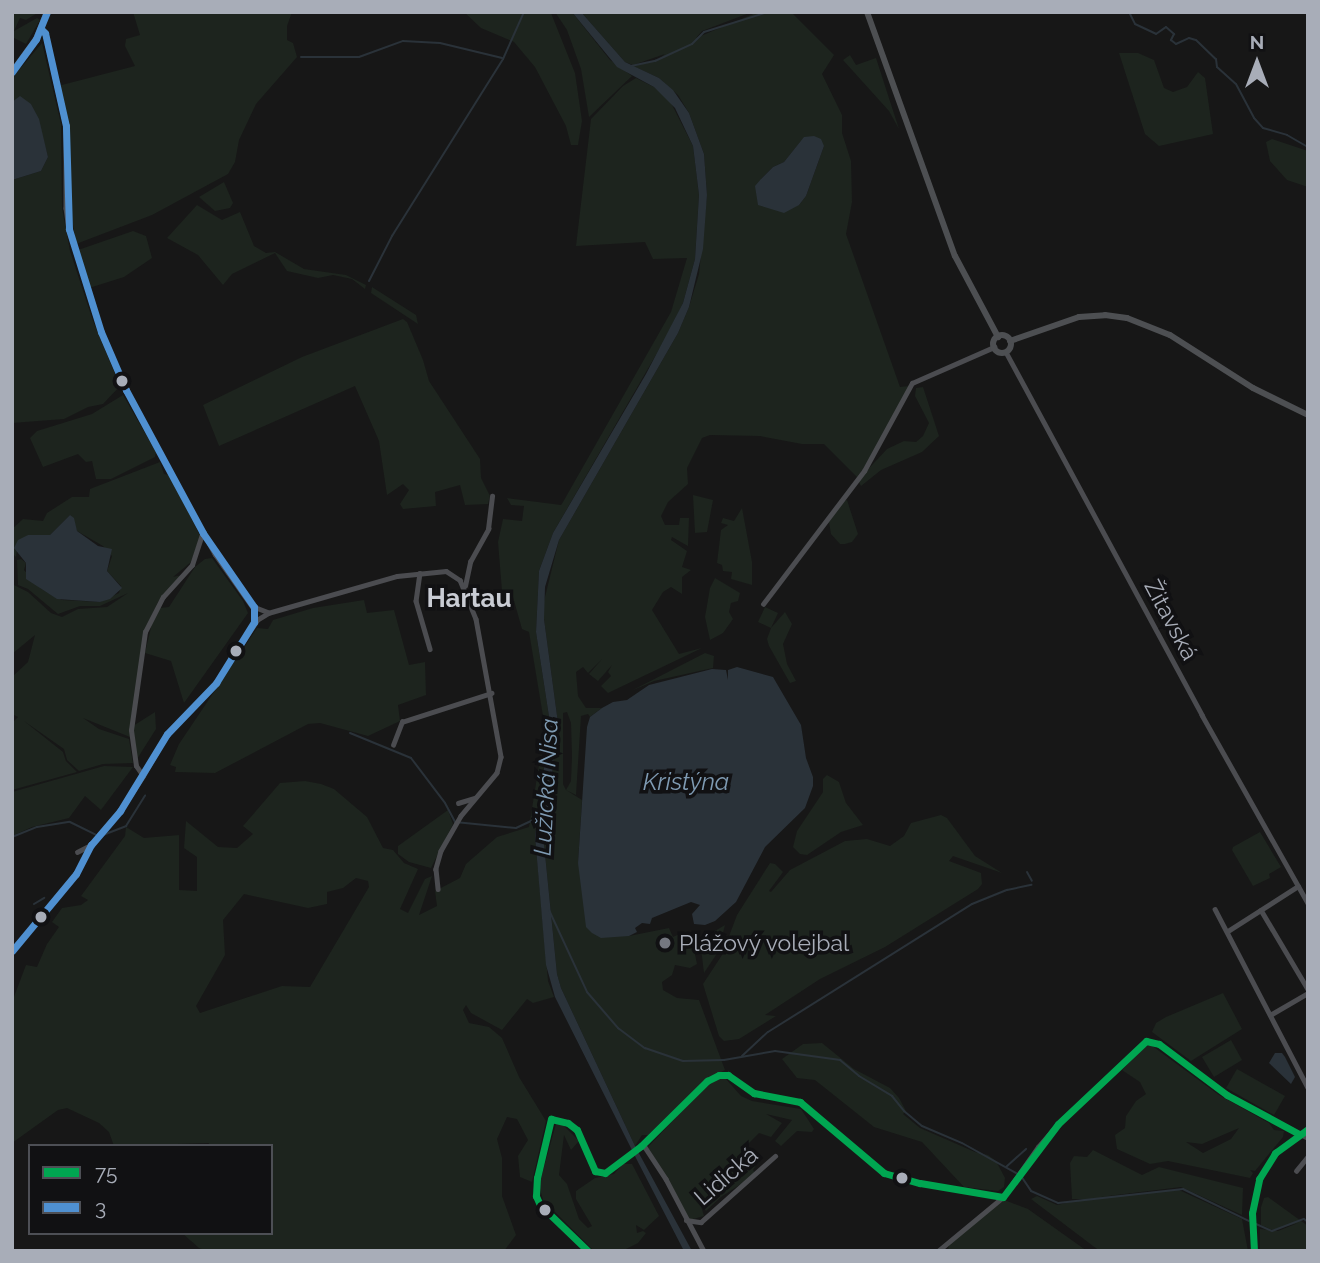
<!DOCTYPE html>
<html>
<head>
<meta charset="utf-8">
<style>
	body { margin:0 }
	#map { position:relative; width:1320px; height:1263px; overflow:hidden; background:#171717; font-family:Raleway,sans-serif }
	div>[style] { position:absolute }
	[style*='--x'] { left:calc(var(--x)*1px); top:calc(var(--y)*1px); width:calc(var(--w)*1px); rotate:calc(var(--a)*1deg) }
	.green>* { inset:0; background:#1d241e }
	.water>* { inset:0; background:#2a3239 }
	.stream>* { height:2px; margin:-1px; padding:0 1px; transform-origin:1px; border-radius:1px; background:#2a3239 }
	.minor>* { height:4.5px; margin:-2.25px; padding:0 2.25px; transform-origin:2.25px; border-radius:2.25px; background:#4b4c50 }
	.major>* { height:6px; margin:-3px; padding:0 3px; transform-origin:3px; border-radius:3px; background:#4d4f52 }
	.major>.ring { margin:-3px; padding:0; box-sizing:content-box; background:none; border:6px solid #4d4f52; border-radius:50% }
	.bus-1>* { height:7px; margin:-3.5px; padding:0 3.5px; transform-origin:3.5px; border-radius:3.5px; background:#00a651 }
	.bus-2>* { height:7px; margin:-3.5px; padding:0 3.5px; transform-origin:3.5px; border-radius:3.5px; background:#4f90d1 }
	.dots>* { width:19px; height:19px; translate:-50% -50%; box-sizing:border-box; border:4px solid #111113; border-radius:50% }
	span { translate:-50% -50%; white-space:nowrap; text-align:center; line-height:1.15; -webkit-text-stroke:7px #111113; paint-order:stroke }
	.street-label { font-size:23px; color:#a8adb8 }
	.poi-label { font-size:23px; color:#a8adb8 }
	.left { translate:0 -50%; text-align:left }
	.water-label { font-size:24px; color:#7f9bb3; font-style:italic }
	.quarter-label { font-size:26px; color:#c9ccd4; font-weight:700 }
	.frame { position:absolute; inset:0; border:14px solid #a8adb8; pointer-events:none }
	.legend { position:absolute; left:28px; top:1144px; width:245px; height:91px; box-sizing:border-box; background:#111113; border:2px solid #4d4f55; margin:0; padding:9px 12px; list-style:none; font-size:21px; color:#a8adb8 }
	.legend li { display:flex; align-items:center; gap:14px; height:35px }
	.legend b { width:35px; border:2px solid #4d4f55 }
	.north { position:absolute; left:1222px; top:28px; width:70px; height:70px; -webkit-text-stroke:5px #111113; paint-order:stroke; rotate:0deg; font-size:19px; font-weight:700; line-height:28px; text-align:center; color:#a8adb8 }
	.north::after { content:''; display:block; margin:auto; width:24px; height:32px; background:#a8adb8; clip-path:polygon(50% 0,100% 100%,50% 72%,0 100%) }
</style>
</head>
<body>
<div id="map">
	<div class="green">
		<div style="clip-path:polygon(12px 12px,39px 12px,26px 20px,20px 18px,14px 31px,37px 18px,40px 20px,26px 44px,12px 37px)"></div>
		<div style="clip-path:polygon(133px 12px,292px 12px,287px 26px,287px 40px,293px 43px,297px 57px,256px 104px,239px 140px,235px 162px,228px 174px,152px 215px,76px 244px,69px 199px,70px 134px,58px 86px,135px 66px,125px 46px,126px 39px,140px 35px)"></div>
		<div style="clip-path:polygon(464px 12px,551px 13px,575px 73px,582px 121px,578px 145px,571px 145px,566px 126px,535px 67px,514px 42px,481px 28px)"></div>
		<div style="clip-path:polygon(555px 12px,572px 12px,610px 60px,632px 76px,589px 117px,581px 69px,567px 30px)"></div>
		<div style="clip-path:polygon(evenodd,581px 12px,752px 12px,702px 31px,696px 38px,758px 12px,791px 12px,834px 55px,822px 74px,842px 115px,842px 133px,851px 161px,852px 202px,846px 234px,900px 387px,909px 386px,870px 460px,857px 477px,824px 444px,802px 444px,760px 436px,710px 435px,702px 438px,687px 468px,688px 484px,668px 502px,661px 516px,665px 525px,679px 525px,680px 518px,689px 518px,688px 546px,672px 537px,671px 540px,687px 551px,682px 567px,691px 570px,682px 577px,682px 594px,671px 587px,663px 592px,652px 610px,679px 654px,702px 648px,608px 693px,601px 686px,611px 676px,608px 672px,612px 665px,598px 681px,589px 674px,602px 659px,588px 673px,583px 667px,576px 672px,578px 696px,586px 708px,602px 708px,590px 717px,588px 714px,581px 716px,576px 795px,566px 790px,582px 800px,578px 863px,629px 936px,669px 928px,673px 937px,686px 931px,692px 940px,697px 964px,690px 968px,675px 965px,672px 975px,662px 982px,663px 990px,677px 998px,699px 1000px,725px 1070px,704px 1081px,648px 1135px,642px 1135px,635px 1146px,561px 988px,557px 974px,544px 844px,558px 723px,544px 619px,544px 601px,559px 540px,678px 333px,689px 307px,699px 274px,707px 195px,704px 154px,689px 113px,678px 95px,659px 78px,633px 66px,656px 61px,665px 54px,633px 65px,625px 62px,581px 12px,801px 141px,824px 146px,806px 196px,799px 205px,761px 179px,773px 167px,784px 162px,801px 141px,581px 12px,567px 712px,571px 723px,572px 756px,571px 781px,566px 790px,563px 784px,563px 713px,567px 712px)"></div>
		<div style="clip-path:polygon(42px 43px,61px 124px,62px 208px,70px 251px,93px 321px,120px 386px,103px 404px,88px 407px,64px 419px,12px 423px,12px 180px,41px 171px,48px 157px,38px 119px,31px 104px,16px 100px,12px 102px,12px 78px)"></div>
		<div style="clip-path:polygon(1119px 53px,1138px 53px,1154px 60px,1164px 88px,1173px 92px,1187px 87px,1198px 72px,1205px 78px,1213px 134px,1159px 146px,1145px 134px)"></div>
		<div style="clip-path:polygon(850px 55px,856px 65px,876px 58px,899px 129px,889px 111px,843px 60px)"></div>
		<div style="clip-path:polygon(evenodd,636px 78px,654px 87px,670px 101px,693px 146px,699px 195px,695px 259px,683px 303px,668px 334px,553px 533px,539px 571px,536px 632px,550px 723px,535px 836px,548px 981px,554px 997px,533px 1003px,527px 999px,502px 1030px,471px 1013px,466px 1005px,463px 1010px,469px 1023px,489px 1027px,502px 1038px,519px 1077px,546px 1121px,532px 1182px,520px 1177px,518px 1156px,528px 1140px,517px 1119px,507px 1117px,497px 1139px,502px 1158px,502px 1196px,516px 1235px,504px 1251px,207px 1251px,199px 1248px,182px 1233px,271px 1233px,271px 1146px,208px 1146px,209px 1143px,114px 1146px,109px 1132px,99px 1123px,67px 1108px,58px 1110px,12px 1143px,12px 1002px,26px 965px,37px 967px,47px 944px,59px 927px,52px 922px,62px 908px,81px 905px,88px 900px,81px 896px,125px 836px,126px 827px,144px 838px,179px 835px,179px 890px,197px 891px,197px 857px,184px 848px,186px 821px,218px 847px,237px 848px,253px 834px,243px 826px,280px 783px,305px 781px,321px 784px,334px 789px,367px 817px,383px 848px,393px 850px,404px 863px,418px 869px,400px 909px,408px 913px,425px 879px,432px 876px,419px 915px,437px 906px,435px 891px,460px 878px,466px 864px,497px 837px,529px 827px,545px 728px,529px 632px,522px 629px,511px 590px,502px 591px,498px 542px,503px 519px,522px 521px,524px 506px,511px 505px,507px 498px,561px 505px,563px 502px,671px 312px,687px 258px,653px 259px,645px 242px,576px 246px,591px 119px,623px 86px,636px 78px,356px 878px,368px 881px,369px 887px,310px 987px,282px 986px,200px 1013px,196px 1006px,225px 955px,223px 920px,244px 894px,308px 908px,327px 904px,327px 892px,343px 888px,356px 878px)"></div>
		<div style="clip-path:polygon(1272px 139px,1308px 151px,1308px 187px,1287px 180px,1270px 161px,1266px 142px)"></div>
		<div style="clip-path:polygon(224px 182px,233px 203px,230px 208px,215px 211px,199px 197px)"></div>
		<div style="clip-path:polygon(197px 205px,222px 220px,240px 212px,254px 246px,266px 253px,275px 252px,304px 269px,346px 275px,366px 285px,365px 289px,352px 279px,333px 275px,318px 278px,287px 271px,275px 253px,232px 274px,223px 285px,198px 255px,167px 238px)"></div>
		<div style="clip-path:polygon(133px 231px,146px 236px,152px 258px,124px 277px,89px 288px,78px 250px)"></div>
		<div style="clip-path:polygon(372px 287px,416px 315px,418px 324px,371px 293px)"></div>
		<div style="clip-path:polygon(403px 319px,407px 322px,423px 360px,429px 381px,480px 459px,481px 478px,490px 496px,488px 504px,465px 505px,460px 485px,435px 492px,436px 506px,403px 509px,400px 504px,409px 490px,403px 484px,387px 495px,379px 441px,355px 386px,219px 446px,203px 405px,302px 357px)"></div>
		<div style="clip-path:polygon(923px 387px,939px 436px,922px 452px,881px 470px,861px 486px,858px 480px,887px 449px,904px 441px,916px 442px,923px 436px,929px 423px,915px 396px,916px 388px)"></div>
		<div style="clip-path:polygon(123px 395px,156px 452px,155px 457px,111px 479px,96px 479px,92px 461px,86px 462px,78px 454px,43px 467px,30px 438px,37px 431px,92px 414px)"></div>
		<div style="clip-path:polygon(160px 462px,164px 474px,169px 475px,174px 483px,200px 536px,191px 562px,173px 577px,182px 575px,158px 602px,144px 632px,130px 737px,83px 718px,99px 729px,129px 739px,133px 763px,103px 764px,79px 771px,67px 760px,64px 749px,24px 721px,63px 752px,66px 761px,77px 772px,12px 790px,12px 723px,18px 717px,12px 714px,12px 677px,28px 662px,35px 635px,12px 654px,14px 585px,28px 592px,51px 613px,62px 617px,78px 609px,107px 607px,128px 593px,100px 606px,80px 606px,58px 614px,28px 589px,18px 585px,17px 560px,21px 559px,26px 563px,24px 570px,40px 588px,53px 596px,62px 600px,100px 602px,119px 593px,121px 586px,107px 571px,112px 556px,103px 546px,77px 531px,70px 515px,50px 535px,28px 535px,18px 543px,16px 557px,12px 553px,12px 529px,23px 519px,43px 521px,47px 513px,72px 497px,89px 497px,90px 489px)"></div>
		<div style="clip-path:polygon(693px 495px,713px 500px,707px 532px,695px 533px)"></div>
		<div style="clip-path:polygon(847px 500px,858px 534px,852px 542px,845px 544px,840px 544px,831px 534px,829px 522px,842px 502px)"></div>
		<div style="clip-path:polygon(742px 508px,752px 562px,752px 585px,731px 579px,732px 572px,723px 571px,722px 565px,717px 563px,721px 530px,728px 525px,721px 523px,723px 518px,734px 521px)"></div>
		<div style="clip-path:polygon(212px 558px,243px 601px,248px 613px,184px 703px,171px 661px,145px 653px,152px 623px,160px 608px,169px 607px,195px 567px,205px 559px)"></div>
		<div style="clip-path:polygon(715px 578px,740px 593px,738px 601px,731px 603px,729px 612px,733px 619px,723px 633px,710px 640px,705px 617px,710px 588px)"></div>
		<div style="clip-path:polygon(364px 600px,367px 613px,394px 610px,409px 665px,425px 662px,426px 695px,398px 705px,400px 721px,368px 736px,320px 723px,308px 724px,215px 773px,175px 772px,176px 767px,170px 765px,179px 744px,257px 628px,268px 629px,273px 620px,313px 608px)"></div>
		<div style="clip-path:polygon(765px 607px,778px 613px,771px 628px,785px 612px,792px 624px,783px 644px,787px 664px,796px 681px,790px 683px,769px 646px,767px 639px,771px 628px,758px 622px)"></div>
		<div style="clip-path:polygon(705px 653px,714px 656px,713px 668px,654px 681px,631px 691px)"></div>
		<div style="clip-path:polygon(155px 712px,156px 729px,137px 759px,133px 726px)"></div>
		<div style="clip-path:polygon(104px 766px,133px 767px,101px 810px,85px 796px,69px 818px,32px 827px,12px 836px,12px 792px)"></div>
		<div style="clip-path:polygon(827px 775px,839px 782px,846px 803px,863px 825px,841px 832px,807px 855px,800px 854px,793px 847px,797px 831px,823px 792px,823px 779px)"></div>
		<div style="clip-path:polygon(448px 810px,453px 824px,431px 868px,409px 862px,398px 854px,398px 846px)"></div>
		<div style="clip-path:polygon(941px 815px,947px 818px,975px 856px,1002px 873px,953px 856px,949px 861px,981px 873px,982px 884px,978px 889px,885px 947px,820px 979px,765px 1015px,776px 1016px,739px 1039px,724px 1041px,719px 1036px,703px 984px,722px 955px,737px 915px,770px 863px,775px 864px,783px 872px,769px 891px,771px 892px,790px 870px,845px 841px,867px 839px,890px 846px,904px 836px,911px 823px)"></div>
		<div style="clip-path:polygon(1260px 832px,1281px 867px,1269px 874px,1270px 878px,1253px 886px,1232px 850px,1233px 847px)"></div>
		<div style="clip-path:polygon(725px 925px,718px 952px,704px 973px,700px 940px)"></div>
		<div style="clip-path:polygon(1223px 993px,1242px 1029px,1191px 1061px,1152px 1032px,1156px 1023px,1166px 1017px)"></div>
		<div style="clip-path:polygon(1231px 1040px,1242px 1060px,1214px 1077px,1202px 1057px)"></div>
		<div style="clip-path:polygon(822px 1043px,854px 1069px,890px 1088px,899px 1098px,906px 1111px,903px 1114px,920px 1128px,975px 1152px,988px 1155px,996px 1161px,1005px 1178px,1004px 1187px,998px 1191px,964px 1187px,922px 1142px,874px 1127px,815px 1080px,797px 1078px,782px 1059px,803px 1044px)"></div>
		<div style="clip-path:polygon(evenodd,1151px 1045px,1219px 1095px,1269px 1123px,1274px 1130px,1284px 1131px,1283px 1137px,1255px 1171px,1250px 1170px,1253px 1173px,1250px 1178px,1168px 1161px,1150px 1164px,1117px 1149px,1115px 1135px,1125px 1128px,1126px 1116px,1136px 1101px,1146px 1094px,1140px 1082px,1122px 1070px,1144px 1047px,1151px 1045px,1239px 1128px,1231px 1139px,1203px 1153px,1186px 1142px,1202px 1144px,1239px 1128px)"></div>
		<div style="clip-path:polygon(1237px 1069px,1285px 1096px,1274px 1115px,1226px 1088px)"></div>
		<div style="clip-path:polygon(718px 1078px,726px 1079px,741px 1096px,752px 1101px,801px 1109px,814px 1129px,812px 1132px,797px 1131px,781px 1146px,775px 1141px,792px 1120px,766px 1114px,782px 1123px,771px 1137px,759px 1133px,745px 1147px,758px 1162px,753px 1170px,756px 1174px,721px 1197px,706px 1211px,699px 1199px,704px 1216px,690px 1220px,648px 1147px,698px 1094px)"></div>
		<div style="clip-path:polygon(556px 1124px,563px 1125px,579px 1141px,571px 1150px,564px 1135px,559px 1175px,567px 1184px,579px 1219px,588px 1228px,592px 1226px,576px 1199px,576px 1191px,595px 1178px,614px 1174px,623px 1164px,632px 1164px,659px 1216px,644px 1230px,636px 1225px,637px 1233px,643px 1231px,646px 1233px,638px 1243px,622px 1251px,594px 1251px,543px 1200px,539px 1185px)"></div>
		<div style="clip-path:polygon(1093px 1150px,1142px 1175px,1159px 1167px,1243px 1188px,1242px 1215px,1181px 1187px,1100px 1197px,1179px 1190px,1242px 1219px,1248px 1251px,1100px 1251px,1093px 1246px,1031px 1199px,1037px 1196px,1057px 1205px,1085px 1199px,1072px 1199px,1070px 1163px,1074px 1156px,1087px 1157px)"></div>
		<div style="clip-path:polygon(1268px 1197px,1308px 1226px,1308px 1251px,1260px 1251px,1260px 1229px,1278px 1231px,1298px 1223px,1272px 1230px,1261px 1225px,1261px 1207px,1264px 1198px)"></div>
		<div style="clip-path:polygon(1004px 1200px,1028px 1209px,1087px 1251px,948px 1251px,949px 1244px,959px 1235px)"></div>
	</div>
	<div class="water">
		<div style="clip-path:polygon(572px 12px,581px 12px,625px 62px,659px 78px,673px 90px,689px 113px,704px 154px,707px 195px,703px 249px,689px 307px,678px 333px,559px 540px,545px 587px,544px 619px,558px 723px,544px 844px,557px 974px,561px 988px,635px 1146px,692px 1251px,684px 1251px,639px 1164px,555px 997px,546px 965px,535px 836px,550px 723px,536px 632px,539px 571px,553px 533px,646px 374px,683px 303px,695px 259px,699px 195px,693px 146px,675px 108px,654px 87px,617px 67px)"></div>
		<div style="clip-path:polygon(20px 96px,31px 104px,39px 119px,48px 157px,41px 171px,12px 180px,12px 102px)"></div>
		<div style="clip-path:polygon(814px 136px,821px 139px,824px 146px,806px 196px,799px 205px,784px 213px,758px 205px,755px 186px,761px 179px,773px 167px,784px 162px,804px 137px)"></div>
		<div style="clip-path:polygon(70px 515px,74px 518px,77px 531px,98px 546px,112px 549px,107px 571px,122px 588px,110px 599px,100px 602px,57px 599px,26px 579px,26px 563px,14px 548px,18px 540px,28px 535px,50px 535px)"></div>
		<div style="clip-path:polygon(737px 667px,773px 677px,801px 725px,806px 758px,813px 777px,813px 786px,805px 808px,765px 847px,736px 902px,715px 921px,705px 925px,694px 924px,692px 914px,700px 905px,691px 902px,652px 918px,650px 924px,642px 923px,635px 928px,637px 932px,629px 936px,601px 938px,592px 933px,586px 927px,578px 863px,587px 727px,590px 717px,602px 708px,613px 702px,627px 700px,649px 685px,712px 669px,726px 670px,728px 680px,728px 670px)"></div>
		<div style="clip-path:polygon(1275px 1053px,1282px 1053px,1285px 1057px,1295px 1077px,1291px 1084px,1269px 1063px)"></div>
	</div>
	<div class="stream">
		<div style="--x:1106;--y:12;--w:10;--a:0"></div>
		<div style="--x:1129;--y:12;--w:13;--a:63"></div>
		<div style="--x:1135;--y:24;--w:23;--a:25"></div>
		<div style="--x:1156;--y:34;--w:12;--a:-35"></div>
		<div style="--x:1166;--y:27;--w:11;--a:41"></div>
		<div style="--x:1174;--y:34;--w:7;--a:117"></div>
		<div style="--x:1171;--y:40;--w:6;--a:39"></div>
		<div style="--x:1176;--y:44;--w:14;--a:-25"></div>
		<div style="--x:1189;--y:38;--w:7;--a:16"></div>
		<div style="--x:1196;--y:40;--w:28;--a:44"></div>
		<div style="--x:1216;--y:59;--w:8;--a:83"></div>
		<div style="--x:1217;--y:67;--w:25;--a:42"></div>
		<div style="--x:1236;--y:84;--w:38;--a:62"></div>
		<div style="--x:1254;--y:118;--w:13;--a:48"></div>
		<div style="--x:1263;--y:128;--w:25;--a:16"></div>
		<div style="--x:1287;--y:135;--w:24;--a:30"></div>
		<div style="--x:301;--y:57;--w:58;--a:0"></div>
		<div style="--x:359;--y:57;--w:47;--a:-20"></div>
		<div style="--x:403;--y:41;--w:37;--a:3"></div>
		<div style="--x:440;--y:43;--w:64;--a:13.6"></div>
		<div style="--x:631;--y:66;--w:25;--a:-12"></div>
		<div style="--x:655;--y:61;--w:41;--a:-24.7"></div>
		<div style="--x:692;--y:44;--w:17;--a:-45"></div>
		<div style="--x:704;--y:32;--w:67;--a:-17.4"></div>
		<div style="--x:369;--y:281;--w:51;--a:-62.9"></div>
		<div style="--x:392;--y:236;--w:209;--a:-57.9"></div>
		<div style="--x:503;--y:59;--w:51;--a:-65.9"></div>
		<div style="--x:350;--y:733;--w:66;--a:22.3"></div>
		<div style="--x:411;--y:758;--w:56;--a:52.9"></div>
		<div style="--x:445;--y:803;--w:21;--a:62"></div>
		<div style="--x:455;--y:822;--w:61;--a:5.6"></div>
		<div style="--x:516;--y:828;--w:23;--a:-25"></div>
		<div style="--x:103;--y:835;--w:25;--a:-21"></div>
		<div style="--x:126;--y:826;--w:36;--a:-58"></div>
		<div style="--x:12;--y:837;--w:27;--a:-22"></div>
		<div style="--x:37;--y:827;--w:33;--a:-9"></div>
		<div style="--x:70;--y:822;--w:28;--a:26"></div>
		<div style="--x:1027;--y:872;--w:10;--a:61"></div>
		<div style="--x:34;--y:904;--w:12;--a:-31"></div>
		<div style="--x:549;--y:910;--w:90;--a:65.1"></div>
		<div style="--x:587;--y:992;--w:48;--a:49.3"></div>
		<div style="--x:618;--y:1028;--w:34;--a:37"></div>
		<div style="--x:645;--y:1048;--w:40;--a:18.9"></div>
		<div style="--x:683;--y:1061;--w:41;--a:-1.4"></div>
		<div style="--x:724;--y:1060;--w:52;--a:-10"></div>
		<div style="--x:775;--y:1051;--w:66;--a:7.9"></div>
		<div style="--x:840;--y:1060;--w:25;--a:40"></div>
		<div style="--x:859;--y:1076;--w:39;--a:31"></div>
		<div style="--x:892;--y:1096;--w:19;--a:51"></div>
		<div style="--x:904;--y:1111;--w:23;--a:40"></div>
		<div style="--x:922;--y:1126;--w:43;--a:23"></div>
		<div style="--x:962;--y:1143;--w:62;--a:29.1"></div>
		<div style="--x:742;--y:1056;--w:35;--a:-43"></div>
		<div style="--x:768;--y:1032;--w:241;--a:-32.1"></div>
		<div style="--x:972;--y:904;--w:38;--a:-22"></div>
		<div style="--x:1007;--y:890;--w:25;--a:-12"></div>
		<div style="--x:1006;--y:1167;--w:27;--a:-42"></div>
		<div style="--x:1021;--y:1176;--w:18;--a:56"></div>
		<div style="--x:1031;--y:1191;--w:30;--a:24"></div>
		<div style="--x:1058;--y:1203;--w:126;--a:-6.4"></div>
		<div style="--x:1183;--y:1189;--w:73;--a:25.9"></div>
		<div style="--x:1256;--y:1224;--w:17;--a:24"></div>
		<div style="--x:1272;--y:1231;--w:34;--a:-21"></div>
		<div style="--x:1304;--y:1219;--w:5;--a:37"></div>
	</div>
	<div class="minor">
		<div style="--x:41;--y:29;--w:6;--a:45"></div>
		<div style="--x:45;--y:33;--w:95;--a:77.3"></div>
		<div style="--x:66;--y:126;--w:82;--a:90"></div>
		<div style="--x:66;--y:208;--w:21;--a:82"></div>
		<div style="--x:69;--y:229;--w:108;--a:72.7"></div>
		<div style="--x:101;--y:332;--w:63;--a:66.7"></div>
		<div style="--x:126;--y:390;--w:187;--a:61.5"></div>
		<div style="--x:215;--y:554;--w:64;--a:54.6"></div>
		<div style="--x:252;--y:606;--w:17;--a:21"></div>
		<div style="--x:1006;--y:352;--w:413;--a:61.6"></div>
		<div style="--x:1202;--y:715;--w:216;--a:60.6"></div>
		<div style="--x:420;--y:573;--w:28;--a:98"></div>
		<div style="--x:416;--y:601;--w:50;--a:73.7"></div>
		<div style="--x:465;--y:586;--w:25;--a:-78"></div>
		<div style="--x:470;--y:562;--w:38;--a:-61"></div>
		<div style="--x:488;--y:529;--w:33;--a:-83"></div>
		<div style="--x:763;--y:604;--w:167;--a:-52.8"></div>
		<div style="--x:864;--y:471;--w:100;--a:-61.4"></div>
		<div style="--x:912;--y:383;--w:90;--a:-23.7"></div>
		<div style="--x:393;--y:745;--w:25;--a:-69"></div>
		<div style="--x:402;--y:722;--w:94;--a:-18"></div>
		<div style="--x:143;--y:776;--w:12;--a:-125"></div>
		<div style="--x:136;--y:766;--w:36;--a:-98"></div>
		<div style="--x:131;--y:730;--w:99;--a:-81.9"></div>
		<div style="--x:145;--y:632;--w:39;--a:-63"></div>
		<div style="--x:163;--y:597;--w:43;--a:-47.8"></div>
		<div style="--x:192;--y:565;--w:33;--a:-72"></div>
		<div style="--x:458;--y:803;--w:17;--a:-17"></div>
		<div style="--x:77;--y:852;--w:16;--a:-27"></div>
		<div style="--x:1215;--y:909;--w:202;--a:62.5"></div>
		<div style="--x:1261;--y:910;--w:92;--a:59.3"></div>
		<div style="--x:1228;--y:931;--w:83;--a:-32.7"></div>
		<div style="--x:12;--y:951;--w:100;--a:-50.3"></div>
		<div style="--x:76;--y:874;--w:33;--a:-63"></div>
		<div style="--x:91;--y:845;--w:45;--a:-49.5"></div>
		<div style="--x:120;--y:811;--w:42;--a:-56.7"></div>
		<div style="--x:143;--y:776;--w:48;--a:-60.3"></div>
		<div style="--x:167;--y:734;--w:71;--a:-46.1"></div>
		<div style="--x:216;--y:683;--w:75;--a:-56.9"></div>
		<div style="--x:257;--y:620;--w:13;--a:-32"></div>
		<div style="--x:268;--y:613;--w:134;--a:-16"></div>
		<div style="--x:397;--y:576;--w:49;--a:-5.8"></div>
		<div style="--x:446;--y:571;--w:17;--a:33"></div>
		<div style="--x:460;--y:580;--w:42;--a:67.7"></div>
		<div style="--x:476;--y:619;--w:140;--a:79.7"></div>
		<div style="--x:501;--y:757;--w:16;--a:104"></div>
		<div style="--x:497;--y:773;--w:56;--a:129.9"></div>
		<div style="--x:461;--y:816;--w:40;--a:119.7"></div>
		<div style="--x:441;--y:851;--w:19;--a:106"></div>
		<div style="--x:436;--y:869;--w:20;--a:84"></div>
		<div style="--x:1270;--y:1015;--w:44;--a:-30.1"></div>
		<div style="--x:643;--y:1144;--w:42;--a:56.7"></div>
		<div style="--x:666;--y:1179;--w:81;--a:62.2"></div>
		<div style="--x:1296;--y:1171;--w:19;--a:-51"></div>
		<div style="--x:686;--y:1220;--w:15;--a:8"></div>
		<div style="--x:701;--y:1222;--w:99;--a:-41.7"></div>
		<div style="--x:588;--y:1251;--w:66;--a:-136.2"></div>
		<div style="--x:540;--y:1205;--w:10;--a:-114"></div>
		<div style="--x:536;--y:1196;--w:18;--a:-87"></div>
		<div style="--x:537;--y:1178;--w:61;--a:-76.7"></div>
		<div style="--x:551;--y:1119;--w:17;--a:13"></div>
		<div style="--x:568;--y:1123;--w:11;--a:38"></div>
		<div style="--x:577;--y:1130;--w:45;--a:66.3"></div>
		<div style="--x:595;--y:1171;--w:10;--a:11"></div>
		<div style="--x:605;--y:1173;--w:45;--a:-36.9"></div>
		<div style="--x:641;--y:1146;--w:93;--a:-44.6"></div>
		<div style="--x:707;--y:1081;--w:13;--a:-27"></div>
		<div style="--x:719;--y:1075;--w:9;--a:0"></div>
		<div style="--x:728;--y:1075;--w:32;--a:35"></div>
		<div style="--x:754;--y:1093;--w:47;--a:11.1"></div>
		<div style="--x:800;--y:1102;--w:110;--a:40.2"></div>
		<div style="--x:884;--y:1173;--w:37;--a:16"></div>
		<div style="--x:920;--y:1183;--w:84;--a:9.6"></div>
		<div style="--x:938;--y:1251;--w:85;--a:-39.7"></div>
		<div style="--x:1003;--y:1197;--w:61;--a:-55"></div>
		<div style="--x:1038;--y:1147;--w:30;--a:-49"></div>
		<div style="--x:1058;--y:1124;--w:121;--a:-43.3"></div>
		<div style="--x:1146;--y:1041;--w:13;--a:13"></div>
		<div style="--x:1159;--y:1044;--w:85;--a:36.9"></div>
		<div style="--x:1227;--y:1095;--w:92;--a:28"></div>
		<div style="--x:1254;--y:1251;--w:38;--a:-93"></div>
		<div style="--x:1252;--y:1213;--w:35;--a:-78"></div>
		<div style="--x:1259;--y:1179;--w:31;--a:-58"></div>
		<div style="--x:1275;--y:1153;--w:41;--a:-36"></div>
	</div>
	<div class="major">
		<div style="--x:867;--y:12;--w:259;--a:70.2"></div>
		<div style="--x:955;--y:256;--w:92;--a:62"></div>
		<div style="--x:12;--y:72;--w:41;--a:-54"></div>
		<div style="--x:36;--y:39;--w:29;--a:-68"></div>
		<div class="ring" style="left:993px;top:335px;width:12px;height:12px"></div>
		<div style="--x:1010;--y:341;--w:73;--a:-19.2"></div>
		<div style="--x:1079;--y:317;--w:26;--a:-4"></div>
		<div style="--x:1105;--y:315;--w:22;--a:8"></div>
		<div style="--x:1127;--y:318;--w:46;--a:21.6"></div>
		<div style="--x:1170;--y:335;--w:98;--a:32.6"></div>
		<div style="--x:1253;--y:388;--w:61;--a:26.1"></div>
	</div>
	<div class="bus-1">
		<div style="--x:588;--y:1251;--w:66;--a:-136.2"></div>
		<div style="--x:540;--y:1205;--w:10;--a:-114"></div>
		<div style="--x:536;--y:1196;--w:18;--a:-87"></div>
		<div style="--x:537;--y:1178;--w:61;--a:-76.7"></div>
		<div style="--x:551;--y:1119;--w:17;--a:13"></div>
		<div style="--x:568;--y:1123;--w:11;--a:38"></div>
		<div style="--x:577;--y:1130;--w:45;--a:66.3"></div>
		<div style="--x:595;--y:1171;--w:10;--a:11"></div>
		<div style="--x:605;--y:1173;--w:45;--a:-36.9"></div>
		<div style="--x:641;--y:1146;--w:93;--a:-44.6"></div>
		<div style="--x:707;--y:1081;--w:13;--a:-27"></div>
		<div style="--x:719;--y:1075;--w:9;--a:0"></div>
		<div style="--x:728;--y:1075;--w:32;--a:35"></div>
		<div style="--x:754;--y:1093;--w:47;--a:11.1"></div>
		<div style="--x:800;--y:1102;--w:110;--a:40.2"></div>
		<div style="--x:884;--y:1173;--w:37;--a:16"></div>
		<div style="--x:920;--y:1183;--w:84;--a:9.6"></div>
		<div style="--x:1003;--y:1197;--w:91;--a:-53"></div>
		<div style="--x:1058;--y:1124;--w:121;--a:-43.3"></div>
		<div style="--x:1146;--y:1041;--w:13;--a:13"></div>
		<div style="--x:1159;--y:1044;--w:85;--a:36.9"></div>
		<div style="--x:1227;--y:1095;--w:82;--a:28.4"></div>
		<div style="--x:1254;--y:1251;--w:38;--a:-93"></div>
		<div style="--x:1252;--y:1213;--w:35;--a:-78"></div>
		<div style="--x:1259;--y:1179;--w:31;--a:-58"></div>
		<div style="--x:1275;--y:1153;--w:41;--a:-36"></div>
	</div>
	<div class="bus-2">
		<div style="--x:12;--y:72;--w:41;--a:-54"></div>
		<div style="--x:36;--y:39;--w:29;--a:-68"></div>
		<div style="--x:12;--y:951;--w:100;--a:-50.3"></div>
		<div style="--x:76;--y:874;--w:33;--a:-63"></div>
		<div style="--x:91;--y:845;--w:45;--a:-49.5"></div>
		<div style="--x:120;--y:811;--w:90;--a:-58.6"></div>
		<div style="--x:167;--y:734;--w:71;--a:-46.1"></div>
		<div style="--x:216;--y:683;--w:72;--a:-58.1"></div>
		<div style="--x:254;--y:622;--w:15;--a:-90"></div>
		<div style="--x:254;--y:607;--w:90;--a:-124.6"></div>
		<div style="--x:203;--y:533;--w:162;--a:-118.3"></div>
		<div style="--x:126;--y:390;--w:63;--a:-113.3"></div>
		<div style="--x:101;--y:332;--w:108;--a:-107.3"></div>
		<div style="--x:69;--y:229;--w:103;--a:-91.7"></div>
		<div style="--x:66;--y:126;--w:95;--a:-102.7"></div>
		<div style="--x:45;--y:33;--w:6;--a:-135"></div>
	</div>
	<div class="dots">
		<div style="left:122px;top:381px;background:#a8adb8"></div>
		<div style="left:236px;top:651px;background:#a8adb8"></div>
		<div style="left:41px;top:917px;background:#a8adb8"></div>
		<div style="left:665px;top:943px;background:#757880"></div>
		<div style="left:902px;top:1178px;background:#a8adb8"></div>
		<div style="left:545px;top:1210px;background:#a8adb8"></div>
	</div>
	<div class="street-label">
		<span style="left:1171px;top:620px;rotate:62deg">Žitavská</span>
		<span style="left:726px;top:1176px;rotate:-41deg">Lidická</span>
	</div>
	<div class="poi-label">
		<span class="left" style="left:679px;top:943px">Plážový volejbal</span>
	</div>
	<div class="water-label">
		<span style="left:686px;top:782px">Kristýna</span>
		<span style="left:546px;top:787px;rotate:-87deg">Lužická Nisa</span>
	</div>
	<div class="quarter-label">
		<span style="left:469px;top:599px">Hartau</span>
	</div>
	<div class="frame"></div>
	<ul class="legend">
	<li><b style="height:9px;background:#00a651"></b>75</li>
	<li><b style="height:9px;background:#4f90d1"></b>3</li>
	</ul>
	<div class="north">N</div>
</div>
</body>
</html>
